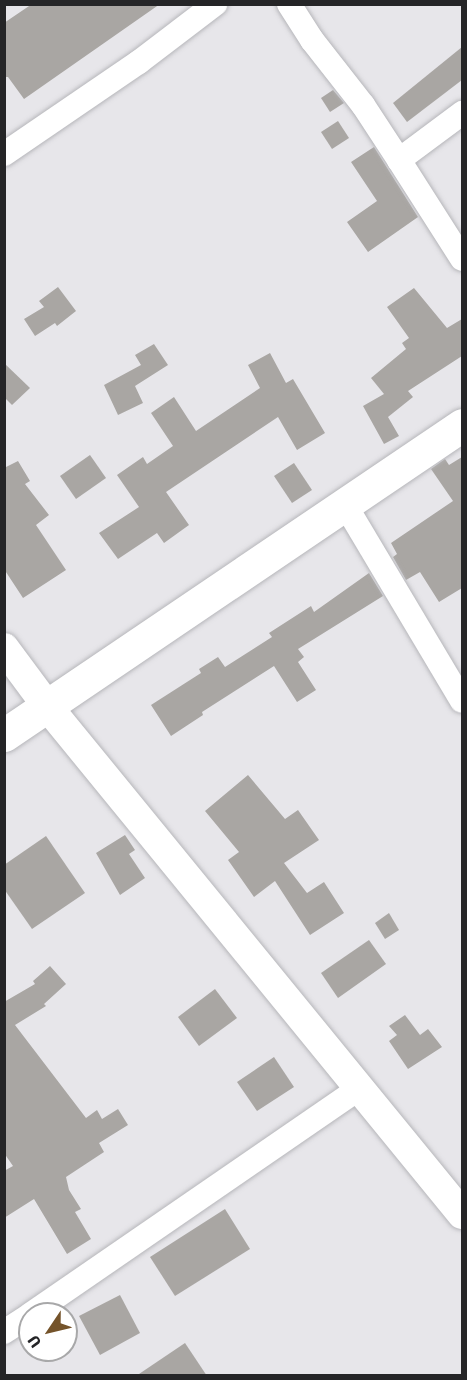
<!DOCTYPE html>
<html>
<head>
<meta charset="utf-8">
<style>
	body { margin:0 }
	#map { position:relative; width:467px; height:1380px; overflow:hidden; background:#e7e6ea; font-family:Signika,sans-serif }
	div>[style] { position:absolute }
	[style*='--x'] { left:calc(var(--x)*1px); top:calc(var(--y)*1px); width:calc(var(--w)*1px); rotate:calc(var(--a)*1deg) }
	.building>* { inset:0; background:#a9a6a3 }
	.roads { filter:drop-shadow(0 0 2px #b6b6ba) drop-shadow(0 0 2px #b6b6ba) }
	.minor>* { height:24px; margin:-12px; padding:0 12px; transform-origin:12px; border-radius:12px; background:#fff }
	.tertiary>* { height:30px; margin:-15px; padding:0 15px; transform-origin:15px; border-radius:15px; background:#fff }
	.secondary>* { height:33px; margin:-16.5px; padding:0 16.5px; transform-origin:16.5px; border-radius:16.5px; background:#fff }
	span { translate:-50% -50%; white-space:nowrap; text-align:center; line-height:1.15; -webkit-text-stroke:4.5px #fff; paint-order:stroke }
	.frame { position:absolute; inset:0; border:6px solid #252527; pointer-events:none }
	.north { position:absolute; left:18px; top:1302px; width:60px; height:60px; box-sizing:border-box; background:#fff; border:2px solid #a8a8a9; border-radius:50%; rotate:235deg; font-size:16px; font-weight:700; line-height:24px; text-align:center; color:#252527 }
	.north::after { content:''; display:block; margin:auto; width:21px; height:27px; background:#74532a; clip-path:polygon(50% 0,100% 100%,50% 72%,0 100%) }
</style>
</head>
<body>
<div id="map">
	<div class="building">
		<div style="clip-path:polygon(32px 4px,160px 4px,24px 99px,8px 77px,4px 77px,4px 23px)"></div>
		<div style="clip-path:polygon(462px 47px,462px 80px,407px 122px,393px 103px)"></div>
		<div style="clip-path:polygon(333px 90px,344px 103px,330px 112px,321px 98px)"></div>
		<div style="clip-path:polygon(338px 121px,349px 138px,332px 149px,321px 132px)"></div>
		<div style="clip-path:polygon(374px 147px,418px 217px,368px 252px,347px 222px,377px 201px,351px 162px)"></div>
		<div style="clip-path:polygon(58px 287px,76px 311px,57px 326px,55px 323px,35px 336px,24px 319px,44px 307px,39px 301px)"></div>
		<div style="clip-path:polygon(414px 288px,447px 328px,462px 319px,462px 356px,408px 391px,413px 397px,388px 417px,399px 436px,384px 444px,363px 406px,384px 394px,371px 378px,406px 349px,402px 343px,409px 338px,387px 307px)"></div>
		<div style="clip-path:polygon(154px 344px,168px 365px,135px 386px,143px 403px,118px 415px,104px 385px,141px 365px,135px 355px)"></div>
		<div style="clip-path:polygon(270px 353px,286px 383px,293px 379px,325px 433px,297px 450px,278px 417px,166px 492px,189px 525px,164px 543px,157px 533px,118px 559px,99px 533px,139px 507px,117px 475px,143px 457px,147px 464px,173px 446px,151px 413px,174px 397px,196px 431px,260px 388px,248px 365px)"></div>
		<div style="clip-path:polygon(4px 363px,30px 388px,12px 405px,4px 397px)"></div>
		<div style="clip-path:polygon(90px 455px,106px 478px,76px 499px,60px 476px)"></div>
		<div style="clip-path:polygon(462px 457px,462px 588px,439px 602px,420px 572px,406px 580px,393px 557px,397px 554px,391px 543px,453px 501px,431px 469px,445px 459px,449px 465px)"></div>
		<div style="clip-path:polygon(18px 461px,30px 481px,25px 484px,49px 515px,36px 525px,66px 570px,23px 598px,4px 569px,4px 468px)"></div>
		<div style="clip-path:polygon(294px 463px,312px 490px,292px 503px,274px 476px)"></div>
		<div style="clip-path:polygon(369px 573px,383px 596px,298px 649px,304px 657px,298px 662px,316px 690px,297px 702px,274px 666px,202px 712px,203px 715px,171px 736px,151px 705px,201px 673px,199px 669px,218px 657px,225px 667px,272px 637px,269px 633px,311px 606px,314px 612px)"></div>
		<div style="clip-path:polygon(248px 775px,285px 819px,298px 810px,319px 840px,284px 863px,307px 893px,324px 882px,344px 913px,310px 935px,275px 881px,254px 897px,228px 860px,239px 852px,205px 811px)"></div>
		<div style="clip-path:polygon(125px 835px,135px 850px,129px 854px,145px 878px,120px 895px,96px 853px)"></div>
		<div style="clip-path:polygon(46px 836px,85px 893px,32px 929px,4px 889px,4px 865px)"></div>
		<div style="clip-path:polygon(389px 913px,399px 930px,385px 939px,375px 923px)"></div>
		<div style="clip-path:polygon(369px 940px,386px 964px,338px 998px,321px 973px)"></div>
		<div style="clip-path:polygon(50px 966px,66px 984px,44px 1004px,46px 1006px,15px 1025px,86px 1118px,97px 1110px,102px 1119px,118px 1109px,128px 1125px,99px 1143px,104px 1152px,66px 1177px,69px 1190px,81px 1209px,75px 1212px,91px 1239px,67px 1254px,34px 1199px,4px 1218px,4px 1171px,13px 1166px,4px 1153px,4px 1002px,35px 984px,33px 981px)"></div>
		<div style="clip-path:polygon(215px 989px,237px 1018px,199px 1046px,178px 1017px)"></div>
		<div style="clip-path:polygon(405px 1015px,420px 1035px,428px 1029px,442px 1047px,408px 1069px,389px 1041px,397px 1035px,389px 1026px)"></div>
		<div style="clip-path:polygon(274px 1057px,294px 1087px,257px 1111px,237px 1082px)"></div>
		<div style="clip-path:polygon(225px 1209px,250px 1249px,175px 1296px,150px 1257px)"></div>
		<div style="clip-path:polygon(120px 1295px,140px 1333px,100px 1355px,79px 1316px)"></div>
		<div style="clip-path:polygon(185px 1343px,207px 1376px,136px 1376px)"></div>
	</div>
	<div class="roads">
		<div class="minor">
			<div style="--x:289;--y:4;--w:43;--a:57.4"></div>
			<div style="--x:312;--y:40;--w:83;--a:51.9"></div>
			<div style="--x:363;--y:105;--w:66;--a:56.8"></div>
			<div style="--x:399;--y:160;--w:79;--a:-36.7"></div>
			<div style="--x:4;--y:154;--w:163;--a:-34.3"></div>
			<div style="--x:139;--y:62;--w:96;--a:-37.3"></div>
			<div style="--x:399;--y:160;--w:117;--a:57.5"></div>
			<div style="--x:344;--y:503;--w:230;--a:59.2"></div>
			<div style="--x:31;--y:1314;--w:399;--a:-34.5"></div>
			<div style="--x:4;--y:1332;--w:31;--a:-33"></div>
		</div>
		<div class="tertiary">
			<div style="--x:4;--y:648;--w:72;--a:53.4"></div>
			<div style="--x:47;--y:706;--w:656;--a:50.75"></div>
		</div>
		<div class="secondary">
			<div style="--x:4;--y:735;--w:553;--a:-34.09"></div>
		</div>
	</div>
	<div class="frame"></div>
	<div class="north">U</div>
</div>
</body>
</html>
